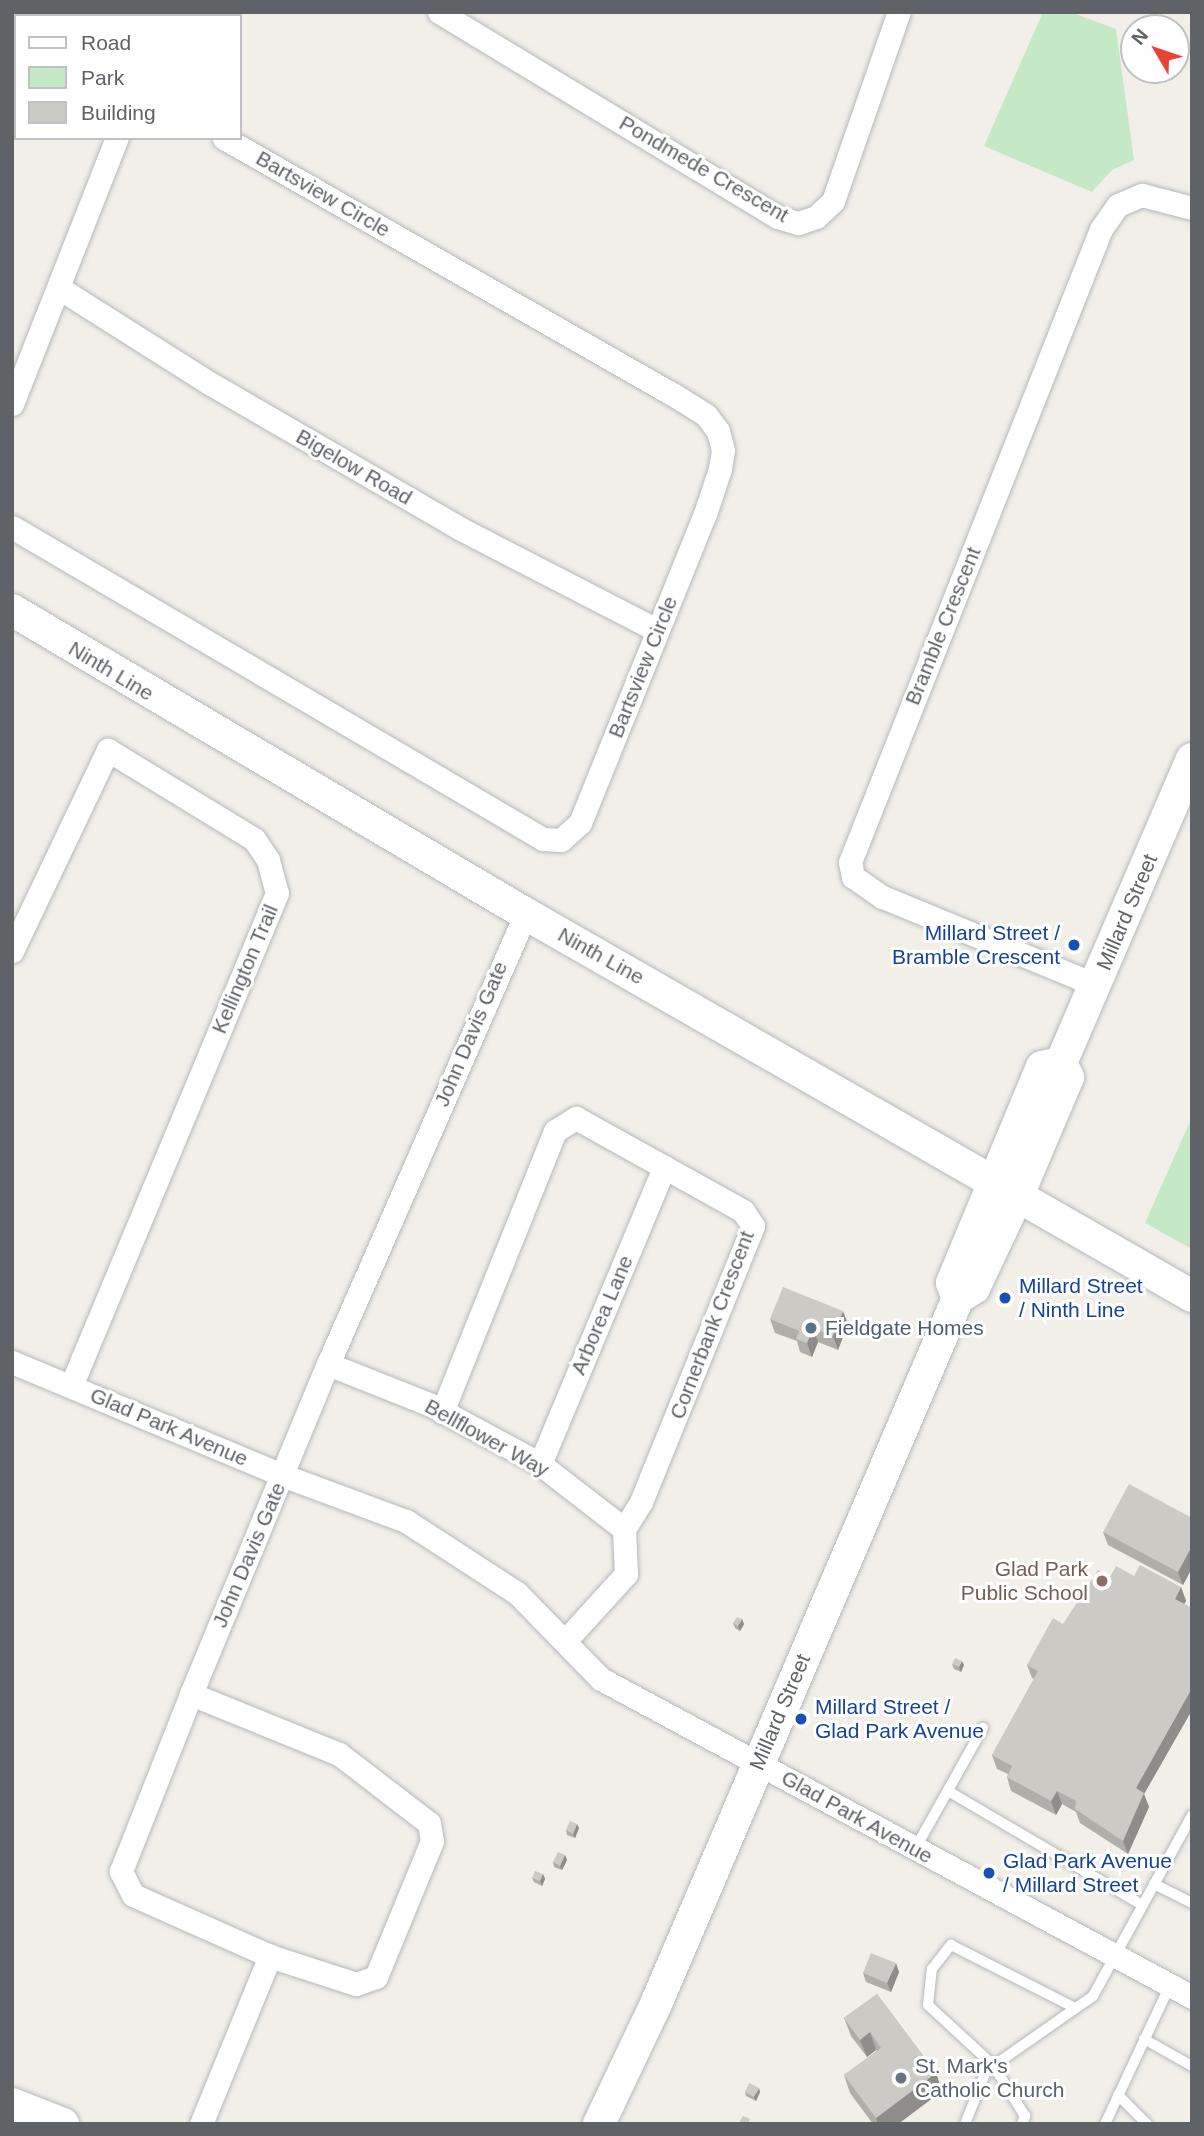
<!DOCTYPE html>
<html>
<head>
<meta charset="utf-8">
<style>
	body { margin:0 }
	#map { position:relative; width:1204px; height:2136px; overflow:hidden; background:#f1efe8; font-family:Helvetica,sans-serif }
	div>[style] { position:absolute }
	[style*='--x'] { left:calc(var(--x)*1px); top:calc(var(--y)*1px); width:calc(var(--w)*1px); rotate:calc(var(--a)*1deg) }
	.green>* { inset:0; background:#c5e8c5 }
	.roads { filter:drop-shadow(0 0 2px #b5b8bc) drop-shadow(0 0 2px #b5b8bc) }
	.lane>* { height:10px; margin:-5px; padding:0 5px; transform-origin:5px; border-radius:5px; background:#fff }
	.street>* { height:23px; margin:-11.5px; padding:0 11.5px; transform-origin:11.5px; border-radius:11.5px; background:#fff }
	.secondary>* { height:32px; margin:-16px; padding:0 16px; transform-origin:16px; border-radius:16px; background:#fff }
	.wall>* { inset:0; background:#afaea9 }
	.shaded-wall>* { inset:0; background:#8f8d8a }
	.building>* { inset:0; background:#cccac5 }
	.dots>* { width:19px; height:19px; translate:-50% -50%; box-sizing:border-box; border:4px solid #fff; border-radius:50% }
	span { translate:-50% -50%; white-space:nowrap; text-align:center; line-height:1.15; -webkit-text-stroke:6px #fff; paint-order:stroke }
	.street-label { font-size:21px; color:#5f6368 }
	.transit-label { font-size:21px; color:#164399 }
	.right { translate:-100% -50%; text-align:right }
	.left { translate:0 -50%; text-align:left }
	.service-label { font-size:21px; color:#4e5e75 }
	.education-label { font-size:21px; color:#785e54 }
	.worship-label { font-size:21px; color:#5b616d }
	.frame { position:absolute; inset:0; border:14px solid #5f6368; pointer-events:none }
	.legend { position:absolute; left:14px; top:14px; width:228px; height:126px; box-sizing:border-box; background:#fff; border:2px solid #bfc1c3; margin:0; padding:9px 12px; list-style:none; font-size:21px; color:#5f6368 }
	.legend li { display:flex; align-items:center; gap:14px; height:35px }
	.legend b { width:35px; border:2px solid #bfc1c3 }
	.north { position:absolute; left:1120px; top:14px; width:70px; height:70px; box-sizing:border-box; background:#fff; border:2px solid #bfc1c3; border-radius:50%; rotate:309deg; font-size:19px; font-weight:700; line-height:28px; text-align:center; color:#5f6368 }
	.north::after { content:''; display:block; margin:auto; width:24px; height:32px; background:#ea4335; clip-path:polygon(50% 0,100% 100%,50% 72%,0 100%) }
</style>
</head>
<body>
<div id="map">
	<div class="green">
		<div style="clip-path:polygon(1043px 12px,1070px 12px,1116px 29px,1134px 160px,1112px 170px,1092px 192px,984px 146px)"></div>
		<div style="clip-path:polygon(1192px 1117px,1192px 1249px,1145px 1223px)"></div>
	</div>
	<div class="roads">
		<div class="lane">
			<div style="--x:948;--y:1791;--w:225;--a:30.4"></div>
			<div style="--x:915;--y:1849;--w:139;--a:-60.7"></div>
			<div style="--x:1154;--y:1884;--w:42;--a:26.6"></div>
			<div style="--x:1144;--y:2039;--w:55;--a:29.4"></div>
			<div style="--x:1118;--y:2095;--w:41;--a:45"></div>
			<div style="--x:965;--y:2124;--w:57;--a:-68.4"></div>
			<div style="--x:986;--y:2071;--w:131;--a:-35"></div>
			<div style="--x:1093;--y:1996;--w:206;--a:-61.3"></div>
			<div style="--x:1022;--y:2124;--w:9;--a:-69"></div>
			<div style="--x:1025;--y:2116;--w:60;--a:-122.1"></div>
			<div style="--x:993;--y:2065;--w:88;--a:-137.3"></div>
			<div style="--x:928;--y:2005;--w:36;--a:-84"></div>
			<div style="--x:932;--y:1969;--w:31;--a:-52"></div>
			<div style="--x:951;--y:1945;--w:139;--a:26.9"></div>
			<div style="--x:1105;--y:2124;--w:153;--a:-64.9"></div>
		</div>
		<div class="street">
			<div style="--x:439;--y:12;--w:396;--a:31.2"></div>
			<div style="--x:778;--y:217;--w:21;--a:17"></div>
			<div style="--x:798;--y:223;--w:19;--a:-18"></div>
			<div style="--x:816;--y:217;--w:23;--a:-43"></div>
			<div style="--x:833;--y:201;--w:200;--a:-70.8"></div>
			<div style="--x:12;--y:33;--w:4;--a:14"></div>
			<div style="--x:59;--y:288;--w:180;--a:32.3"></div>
			<div style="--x:211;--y:384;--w:287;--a:30.1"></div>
			<div style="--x:459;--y:528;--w:223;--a:27.3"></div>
			<div style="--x:12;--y:404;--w:286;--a:-68.5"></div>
			<div style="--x:12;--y:527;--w:616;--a:30.44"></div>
			<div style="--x:543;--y:839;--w:18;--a:3"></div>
			<div style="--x:561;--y:840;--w:25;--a:-42"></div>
			<div style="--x:580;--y:823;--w:333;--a:-68"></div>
			<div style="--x:705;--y:514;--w:47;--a:-71.6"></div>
			<div style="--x:720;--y:469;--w:19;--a:-81"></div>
			<div style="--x:723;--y:450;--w:20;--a:-105"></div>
			<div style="--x:718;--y:431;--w:20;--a:-127"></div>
			<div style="--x:706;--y:415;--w:40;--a:-148"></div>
			<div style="--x:672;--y:394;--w:516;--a:-150.26"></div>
			<div style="--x:12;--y:951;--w:223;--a:-64.5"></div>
			<div style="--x:108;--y:750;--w:171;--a:31.4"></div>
			<div style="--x:254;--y:839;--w:25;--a:56"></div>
			<div style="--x:268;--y:860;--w:34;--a:75"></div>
			<div style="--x:277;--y:893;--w:534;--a:112.68"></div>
			<div style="--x:1096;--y:985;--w:231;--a:-157.6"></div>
			<div style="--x:882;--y:897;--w:35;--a:-145"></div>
			<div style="--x:853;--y:877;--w:15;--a:-101"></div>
			<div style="--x:850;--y:862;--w:681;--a:-68.37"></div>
			<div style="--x:1101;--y:229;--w:29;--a:-55"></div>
			<div style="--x:1118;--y:205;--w:26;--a:-23"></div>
			<div style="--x:1142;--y:195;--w:52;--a:14.6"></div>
			<div style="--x:12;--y:1362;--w:293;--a:22.7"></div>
			<div style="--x:282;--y:1475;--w:132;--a:20.4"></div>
			<div style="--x:406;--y:1521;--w:132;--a:33"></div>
			<div style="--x:517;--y:1593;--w:120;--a:45.7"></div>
			<div style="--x:601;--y:1679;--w:671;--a:28.28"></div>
			<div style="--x:328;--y:1364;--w:111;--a:21.7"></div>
			<div style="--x:431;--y:1405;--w:124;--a:28.4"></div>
			<div style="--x:540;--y:1464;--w:106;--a:37.7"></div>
			<div style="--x:624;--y:1529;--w:45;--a:87.5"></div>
			<div style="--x:626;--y:1574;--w:91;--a:132.3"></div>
			<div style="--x:442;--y:1412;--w:303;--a:-68.1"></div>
			<div style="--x:555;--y:1131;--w:25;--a:-32"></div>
			<div style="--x:576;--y:1118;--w:191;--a:29.1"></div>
			<div style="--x:743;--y:1211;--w:18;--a:56"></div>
			<div style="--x:753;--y:1226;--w:298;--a:112.1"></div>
			<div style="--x:641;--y:1502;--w:32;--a:122"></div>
			<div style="--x:540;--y:1464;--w:322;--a:-67.3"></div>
			<div style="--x:191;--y:1694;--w:160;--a:22.1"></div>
			<div style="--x:339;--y:1754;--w:113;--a:37.5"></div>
			<div style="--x:429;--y:1823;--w:18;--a:81"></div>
			<div style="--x:432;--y:1841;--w:147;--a:112.4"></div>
			<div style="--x:376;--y:1977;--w:21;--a:161"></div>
			<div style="--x:356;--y:1984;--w:90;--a:-162"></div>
			<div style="--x:270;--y:1956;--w:150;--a:-156"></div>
			<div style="--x:133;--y:1895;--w:27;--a:-117"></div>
			<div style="--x:121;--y:1871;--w:190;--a:-68.4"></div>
			<div style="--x:191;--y:1694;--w:357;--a:-67.5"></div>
			<div style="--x:328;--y:1364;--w:492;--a:-66.3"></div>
			<div style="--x:201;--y:2124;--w:182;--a:-67.7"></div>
		</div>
		<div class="secondary">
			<div style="--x:12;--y:610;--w:597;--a:30.6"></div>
			<div style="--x:526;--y:914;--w:768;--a:29.84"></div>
			<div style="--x:1061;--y:1063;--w:331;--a:-66.7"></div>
			<div style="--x:958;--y:1298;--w:16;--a:-112"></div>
			<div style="--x:952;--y:1283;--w:234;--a:-67.4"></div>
			<div style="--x:1042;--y:1067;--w:19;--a:-12"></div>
			<div style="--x:12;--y:2104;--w:55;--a:21.4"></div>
			<div style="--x:599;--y:2124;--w:133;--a:-64.6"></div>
			<div style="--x:656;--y:2004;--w:768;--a:-66.84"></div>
			<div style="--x:958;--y:1298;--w:19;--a:-32"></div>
			<div style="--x:974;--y:1288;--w:103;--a:-64.7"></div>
			<div style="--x:1018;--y:1195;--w:128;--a:-67"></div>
			<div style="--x:1068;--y:1077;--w:16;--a:-117"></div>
		</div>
	</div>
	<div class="wall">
		<div style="clip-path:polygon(770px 1319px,848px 1324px,838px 1350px,818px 1342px,812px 1357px,800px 1352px,797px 1341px,775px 1333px)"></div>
		<div style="clip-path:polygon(1192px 1518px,1192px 1568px,1183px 1585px,1108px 1545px,1103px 1532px)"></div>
		<div style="clip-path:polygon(1134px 1576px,1181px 1587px,1186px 1601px,1184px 1604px,1192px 1608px,1192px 1710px,1144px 1794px,1149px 1807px,1128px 1854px,1080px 1823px,1076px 1812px,1062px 1804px,1056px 1815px,1011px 1791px,1007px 1777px,1008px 1774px,997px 1769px,992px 1755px,1034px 1679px,1032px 1678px,1027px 1665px,1063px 1624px,1110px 1577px)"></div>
		<div style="clip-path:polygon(733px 1623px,744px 1624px,740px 1631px,735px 1628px)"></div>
		<div style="clip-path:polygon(952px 1664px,964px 1665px,961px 1672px,954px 1669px)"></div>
		<div style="clip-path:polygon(579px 1828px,575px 1838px,567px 1835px,566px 1830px)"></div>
		<div style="clip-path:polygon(565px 1855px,567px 1860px,562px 1870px,554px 1867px,553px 1862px)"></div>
		<div style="clip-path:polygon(543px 1874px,545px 1879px,542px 1886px,534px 1882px,532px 1878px)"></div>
		<div style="clip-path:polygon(899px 1972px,891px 1992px,866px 1982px,863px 1973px)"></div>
		<div style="clip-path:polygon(877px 1994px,936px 2073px,942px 2091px,898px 2124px,873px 2124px,850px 2093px,844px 2075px,877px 2051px,876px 2050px,867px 2057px,851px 2036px,844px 2018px)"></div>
		<div style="clip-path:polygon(745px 2092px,760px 2092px,756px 2101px,746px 2096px)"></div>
	</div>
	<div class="shaded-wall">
		<div style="clip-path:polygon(843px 1311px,848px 1324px,838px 1350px,833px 1336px)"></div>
		<div style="clip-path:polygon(813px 1328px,818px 1342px,812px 1357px,807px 1343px)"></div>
		<div style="clip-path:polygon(1192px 1546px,1192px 1568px,1183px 1585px,1178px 1572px)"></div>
		<div style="clip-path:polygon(1181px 1587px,1186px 1601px,1179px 1612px,1175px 1599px)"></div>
		<div style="clip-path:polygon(742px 1619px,744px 1624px,740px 1631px,738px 1626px)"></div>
		<div style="clip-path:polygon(962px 1661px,964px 1665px,961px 1672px,959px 1667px)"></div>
		<div style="clip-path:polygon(1192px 1688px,1192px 1710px,1144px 1794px,1149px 1807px,1128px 1854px,1123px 1841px,1136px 1788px)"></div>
		<div style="clip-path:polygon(1057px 1791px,1062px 1804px,1056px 1815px,1051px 1801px)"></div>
		<div style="clip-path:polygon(577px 1824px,579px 1828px,575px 1838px,573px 1834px)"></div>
		<div style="clip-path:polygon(565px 1855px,567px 1860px,562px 1870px,560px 1866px)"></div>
		<div style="clip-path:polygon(543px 1874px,545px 1879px,542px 1886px,540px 1881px)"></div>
		<div style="clip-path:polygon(896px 1963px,899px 1972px,891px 1992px,887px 1983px)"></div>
		<div style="clip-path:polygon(870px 2032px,876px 2050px,867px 2057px,860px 2040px)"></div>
		<div style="clip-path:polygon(936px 2073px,942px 2091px,898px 2124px,878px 2124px,876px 2118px)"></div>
		<div style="clip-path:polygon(759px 2088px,760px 2092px,756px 2101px,754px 2097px)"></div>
	</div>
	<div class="building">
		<div style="clip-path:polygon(783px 1287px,843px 1311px,833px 1336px,813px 1328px,807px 1343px,796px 1339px,799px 1331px,770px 1319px)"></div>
		<div style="clip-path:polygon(1129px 1484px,1192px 1518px,1192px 1546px,1178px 1572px,1103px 1532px)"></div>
		<div style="clip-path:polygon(1140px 1565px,1181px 1587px,1175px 1599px,1192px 1608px,1192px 1688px,1136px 1788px,1144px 1793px,1123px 1841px,1075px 1809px,1076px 1801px,1057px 1791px,1051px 1801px,1007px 1777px,1012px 1766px,992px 1755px,1038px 1671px,1027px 1665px,1053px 1618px,1063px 1624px,1098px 1570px,1110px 1577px,1116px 1566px,1134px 1576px)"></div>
		<div style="clip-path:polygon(737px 1617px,742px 1619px,738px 1626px,733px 1623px)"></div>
		<div style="clip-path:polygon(955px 1658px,962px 1661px,959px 1667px,952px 1664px)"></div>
		<div style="clip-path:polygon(570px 1821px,577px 1824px,573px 1834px,566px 1830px)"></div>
		<div style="clip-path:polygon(558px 1852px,565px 1855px,560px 1866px,553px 1862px)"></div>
		<div style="clip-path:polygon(535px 1871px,543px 1874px,540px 1881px,532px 1878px)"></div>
		<div style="clip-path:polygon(871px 1953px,896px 1963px,887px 1983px,863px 1973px)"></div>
		<div style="clip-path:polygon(877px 1994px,936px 2073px,876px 2118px,844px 2075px,881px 2048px,870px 2032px,860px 2040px,844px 2018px)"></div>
		<div style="clip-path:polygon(749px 2083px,759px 2088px,754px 2097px,745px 2092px)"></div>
		<div style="clip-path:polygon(743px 2116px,750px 2119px,748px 2124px,739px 2123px)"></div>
	</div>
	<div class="dots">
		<div style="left:1074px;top:945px;background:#1a4fb4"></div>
		<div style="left:1005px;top:1298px;background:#1a4fb4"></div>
		<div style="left:811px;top:1328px;background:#5c6f8a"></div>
		<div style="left:1102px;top:1581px;background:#8d6e63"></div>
		<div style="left:801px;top:1719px;background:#1a4fb4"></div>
		<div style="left:989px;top:1873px;background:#1a4fb4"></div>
		<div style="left:901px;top:2078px;background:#6b7280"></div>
	</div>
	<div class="street-label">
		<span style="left:704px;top:169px;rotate:30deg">Pondmede Crescent</span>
		<span style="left:323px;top:194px;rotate:30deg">Bartsview Circle</span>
		<span style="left:354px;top:467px;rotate:30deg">Bigelow Road</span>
		<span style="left:943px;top:626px;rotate:-68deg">Bramble Crescent</span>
		<span style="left:643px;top:667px;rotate:-68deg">Bartsview Circle</span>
		<span style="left:111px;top:671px;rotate:31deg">Ninth Line</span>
		<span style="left:1127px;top:912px;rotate:-67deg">Millard Street</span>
		<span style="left:601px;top:956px;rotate:29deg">Ninth Line</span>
		<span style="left:245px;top:969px;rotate:-67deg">Kellington Trail</span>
		<span style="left:471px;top:1034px;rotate:-67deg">John Davis Gate</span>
		<span style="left:602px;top:1315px;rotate:-67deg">Arborea Lane</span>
		<span style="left:712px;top:1325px;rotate:-69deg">Cornerbank Crescent</span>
		<span style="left:169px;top:1427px;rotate:23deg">Glad Park Avenue</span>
		<span style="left:487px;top:1438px;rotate:29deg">Bellflower Way</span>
		<span style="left:249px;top:1555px;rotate:-67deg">John Davis Gate</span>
		<span style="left:780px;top:1712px;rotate:-67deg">Millard Street</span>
		<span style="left:857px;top:1817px;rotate:29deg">Glad Park Avenue</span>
	</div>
	<div class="transit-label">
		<span class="right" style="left:1060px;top:945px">Millard Street /<br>Bramble Crescent</span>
		<span class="left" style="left:1019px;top:1298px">Millard Street<br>/ Ninth Line</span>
		<span class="left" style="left:815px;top:1719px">Millard Street /<br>Glad Park Avenue</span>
		<span class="left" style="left:1003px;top:1873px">Glad Park Avenue<br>/ Millard Street</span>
	</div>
	<div class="service-label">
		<span class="left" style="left:825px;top:1328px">Fieldgate Homes</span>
	</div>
	<div class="education-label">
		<span class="right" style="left:1088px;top:1581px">Glad Park<br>Public School</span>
	</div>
	<div class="worship-label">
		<span class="left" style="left:915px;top:2078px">St. Mark's<br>Catholic Church</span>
	</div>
	<div class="frame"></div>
	<ul class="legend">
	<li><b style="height:9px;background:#fff"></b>Road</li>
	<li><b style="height:19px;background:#c5e8c5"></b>Park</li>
	<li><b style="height:19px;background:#cccac5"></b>Building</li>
	</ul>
	<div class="north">N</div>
</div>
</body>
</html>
